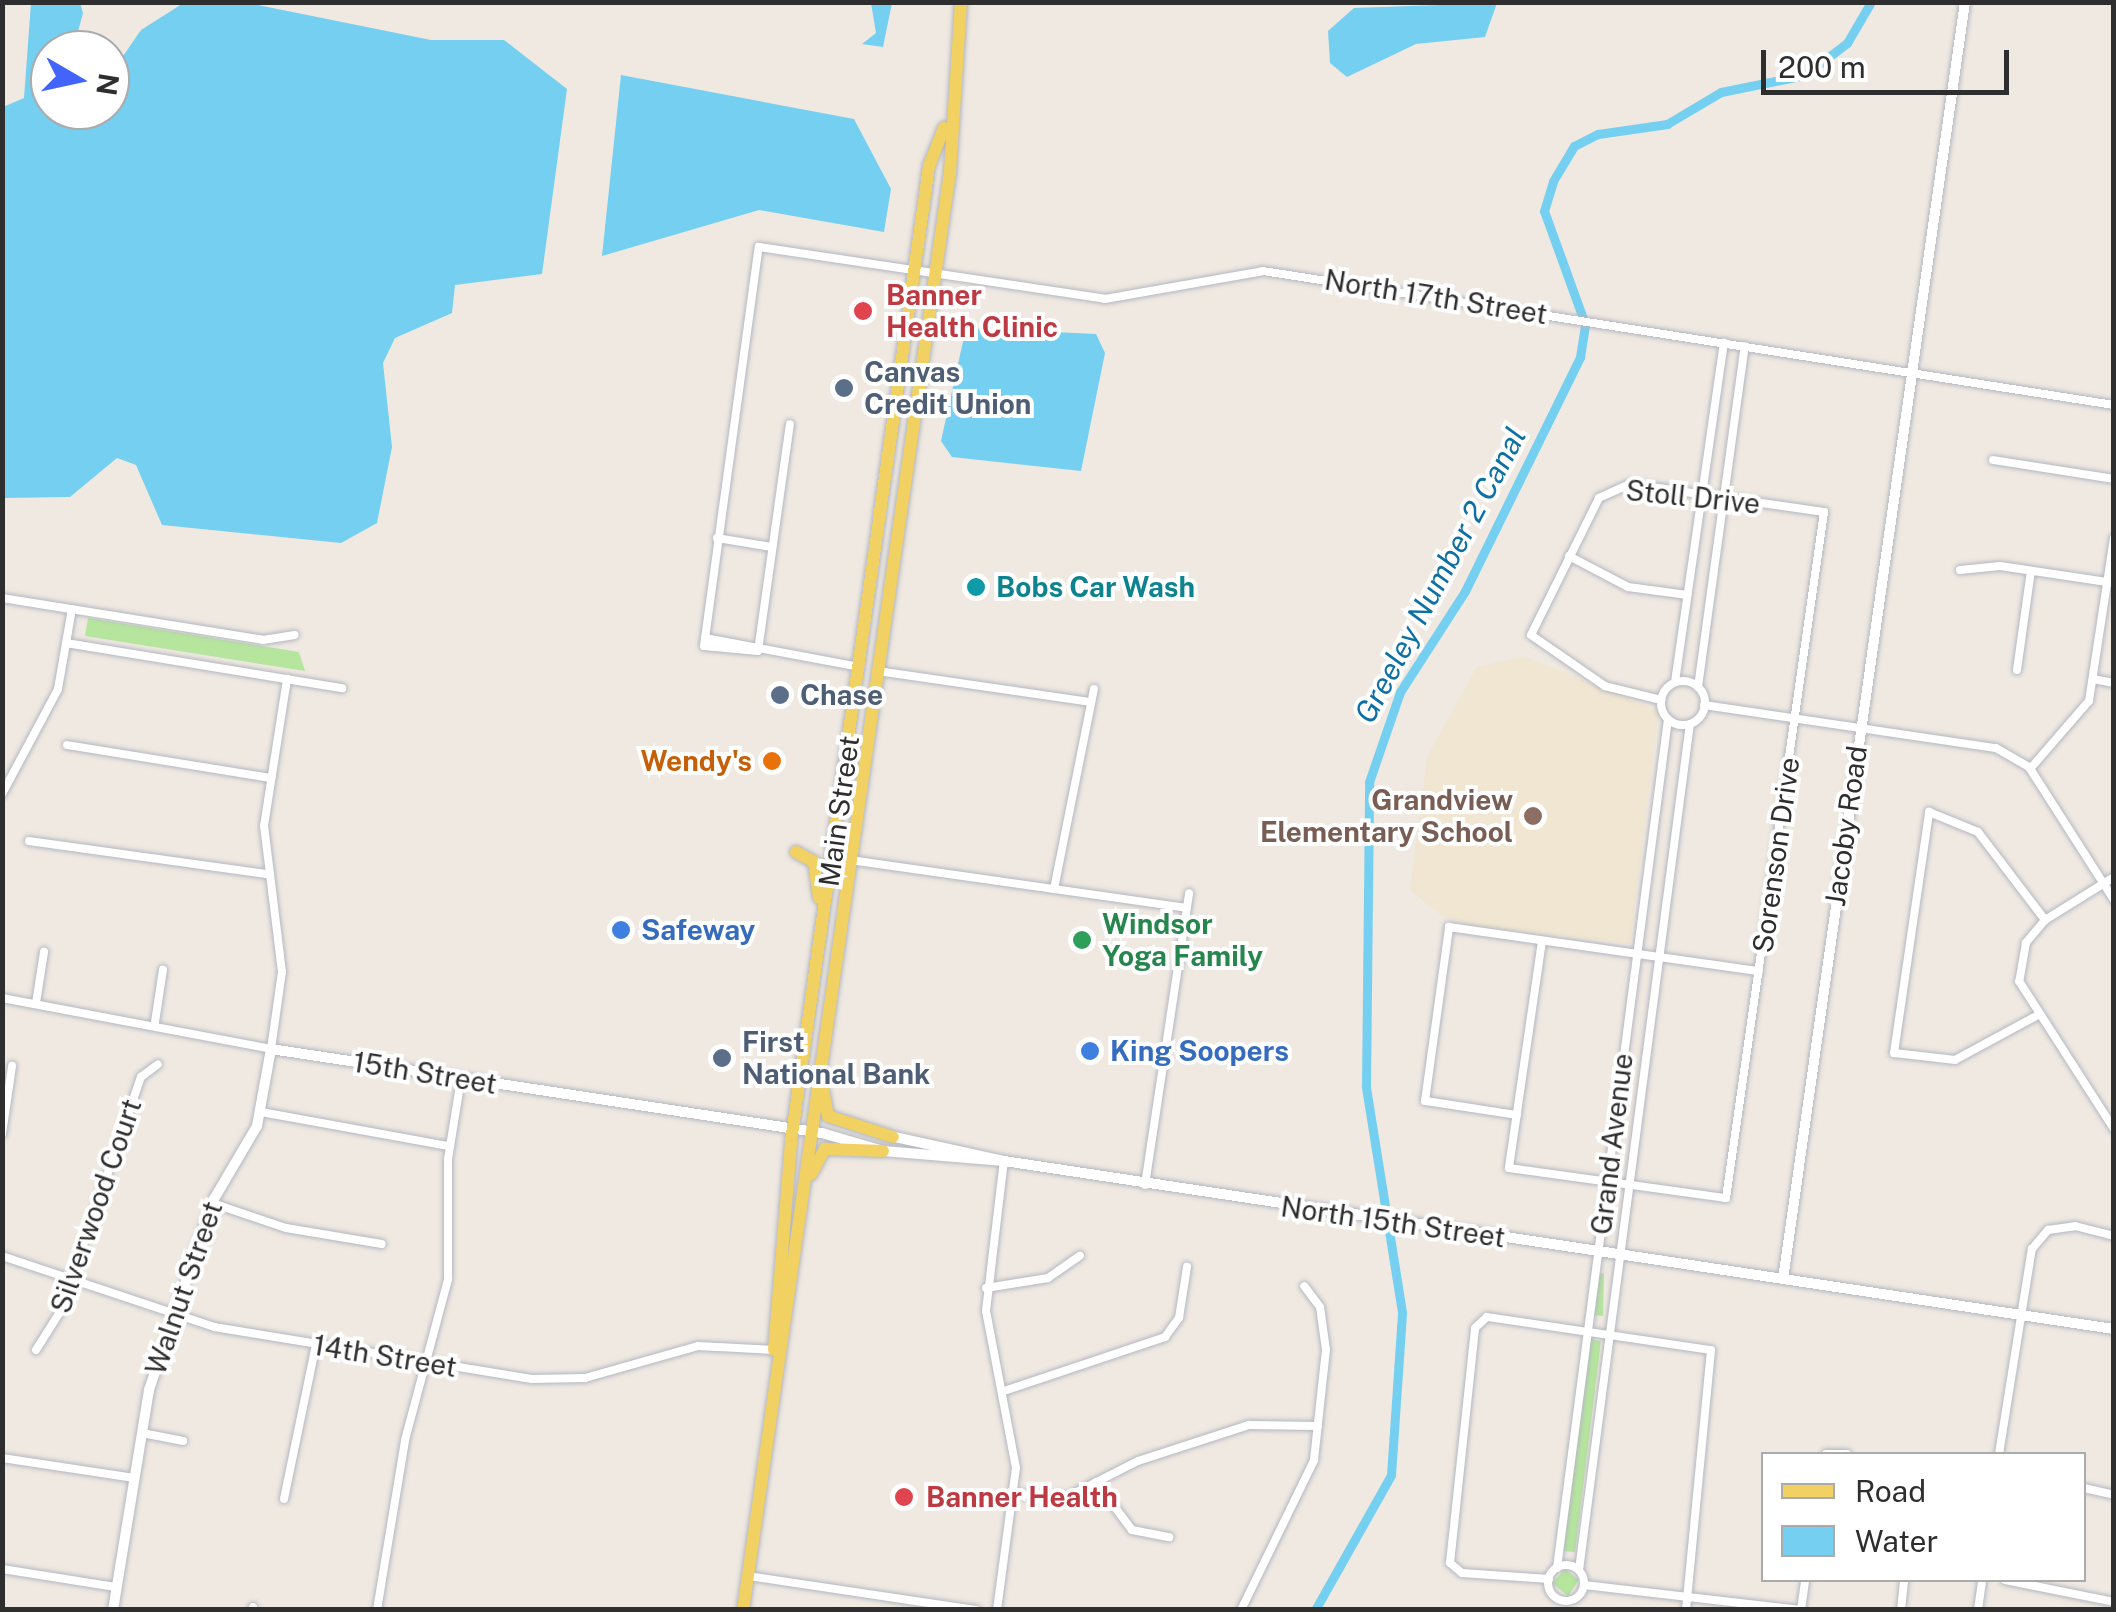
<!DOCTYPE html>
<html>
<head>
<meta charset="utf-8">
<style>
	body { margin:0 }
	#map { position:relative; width:2116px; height:1612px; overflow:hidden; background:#efe9e1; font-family:"Public Sans",sans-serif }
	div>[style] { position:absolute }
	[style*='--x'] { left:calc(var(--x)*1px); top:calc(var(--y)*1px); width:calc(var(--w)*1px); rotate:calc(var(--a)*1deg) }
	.education>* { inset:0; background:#f0e6d1 }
	.green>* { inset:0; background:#b6e59e }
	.water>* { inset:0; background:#75cff0 }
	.canal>* { height:9px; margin:-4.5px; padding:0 4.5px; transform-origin:4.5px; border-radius:4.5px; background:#75cff0 }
	.roads { filter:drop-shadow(0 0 2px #b4b7c1) drop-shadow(0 0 2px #b4b7c1) }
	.minor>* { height:8px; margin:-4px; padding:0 4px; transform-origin:4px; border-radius:4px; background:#fff }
	.minor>.ring { margin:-4px; padding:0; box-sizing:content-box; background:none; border:8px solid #fff; border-radius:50% }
	.tertiary>* { height:10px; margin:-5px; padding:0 5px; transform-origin:5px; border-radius:5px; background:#fff }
	.primary>* { height:12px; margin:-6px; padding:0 6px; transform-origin:6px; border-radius:6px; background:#f2d163 }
	.dots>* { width:28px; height:28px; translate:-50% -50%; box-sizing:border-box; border:5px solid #fff; border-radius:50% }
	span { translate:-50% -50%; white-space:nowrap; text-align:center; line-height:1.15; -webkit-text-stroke:8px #fff; paint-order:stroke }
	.health-label { font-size:28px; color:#be3a42; font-weight:700 }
	.left { translate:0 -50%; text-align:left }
	.street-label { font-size:28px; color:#2e2e2e }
	.service-label { font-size:28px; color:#4e5e75; font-weight:700 }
	.culture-label { font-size:28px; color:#0d838f; font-weight:700 }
	.food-label { font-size:28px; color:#c56008; font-weight:700 }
	.right { translate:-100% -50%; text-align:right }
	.education-label { font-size:28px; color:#785e54; font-weight:700 }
	.leisure-label { font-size:28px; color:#27864d; font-weight:700 }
	.shop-label { font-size:28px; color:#366cbe; font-weight:700 }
	.water-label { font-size:30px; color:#0d6fa3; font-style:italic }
	.frame { position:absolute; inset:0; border:5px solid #2e2e2e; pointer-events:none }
	.legend { position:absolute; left:1761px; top:1452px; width:325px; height:130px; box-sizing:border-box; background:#fff; border:2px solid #ababab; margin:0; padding:12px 18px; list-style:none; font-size:30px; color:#2e2e2e }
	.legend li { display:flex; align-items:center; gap:20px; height:50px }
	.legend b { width:50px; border:2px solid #ababab }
	.north { position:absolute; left:30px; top:30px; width:100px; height:100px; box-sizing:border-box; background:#fff; border:2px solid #ababab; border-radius:50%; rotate:99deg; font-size:28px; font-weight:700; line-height:40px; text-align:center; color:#2e2e2e }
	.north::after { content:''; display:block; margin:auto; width:35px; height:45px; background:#4264fb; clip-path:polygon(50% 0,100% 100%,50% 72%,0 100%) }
	.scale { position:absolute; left:1761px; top:50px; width:248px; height:45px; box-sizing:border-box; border:5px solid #2e2e2e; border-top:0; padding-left:12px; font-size:30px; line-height:35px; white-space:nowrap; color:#2e2e2e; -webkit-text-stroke:8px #fff; paint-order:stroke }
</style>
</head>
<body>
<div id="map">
	<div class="education">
		<div style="clip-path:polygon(1524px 656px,1658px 711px,1630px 944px,1474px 925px,1442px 916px,1410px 890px,1427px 757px,1477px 667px)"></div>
	</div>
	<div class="green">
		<div style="clip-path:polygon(88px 618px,299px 652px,305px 671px,85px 636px)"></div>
		<div style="clip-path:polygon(1604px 1273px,1603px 1316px,1593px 1315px,1598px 1274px)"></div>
		<div style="clip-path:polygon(1589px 1339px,1601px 1341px,1575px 1552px,1563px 1551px)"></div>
		<div style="clip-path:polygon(1565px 1569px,1579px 1580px,1568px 1596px,1552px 1583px)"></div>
	</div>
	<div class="water">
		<div style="clip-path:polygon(185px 2px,248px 3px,431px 40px,504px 40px,567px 89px,542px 274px,455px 285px,452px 313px,395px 338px,383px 363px,392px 447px,377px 523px,341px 543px,162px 525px,136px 465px,117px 458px,70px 497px,3px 498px,3px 107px,24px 98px,31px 3px,80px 3px,83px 13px,73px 50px,50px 50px,50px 110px,110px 110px,110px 75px,141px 30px)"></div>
		<div style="clip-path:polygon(871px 3px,892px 3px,883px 47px,862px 44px,876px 33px)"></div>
		<div style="clip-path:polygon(1497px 3px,1485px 37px,1416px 44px,1347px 77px,1330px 63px,1328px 31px,1354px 8px)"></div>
		<div style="clip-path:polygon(621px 75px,854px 119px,891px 189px,884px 232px,759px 210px,602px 256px)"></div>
		<div style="clip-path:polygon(966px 328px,1096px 334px,1105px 353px,1081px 471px,952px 457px,941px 441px)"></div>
	</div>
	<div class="canal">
		<div style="--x:1315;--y:1610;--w:155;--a:-60.6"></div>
		<div style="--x:1391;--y:1475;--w:163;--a:-86.1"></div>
		<div style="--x:1402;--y:1312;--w:229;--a:-99.1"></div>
		<div style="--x:1366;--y:1086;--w:304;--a:-89.4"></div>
		<div style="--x:1369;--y:782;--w:95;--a:-71"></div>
		<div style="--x:1400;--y:692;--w:120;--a:-57.2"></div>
		<div style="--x:1465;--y:591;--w:261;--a:-63.8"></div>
		<div style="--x:1580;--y:357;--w:33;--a:-81"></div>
		<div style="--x:1585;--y:324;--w:120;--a:-109.9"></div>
		<div style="--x:1544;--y:211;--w:31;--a:-73"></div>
		<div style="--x:1553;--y:181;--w:41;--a:-59"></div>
		<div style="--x:1574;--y:146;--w:27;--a:-27"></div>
		<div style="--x:1598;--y:134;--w:70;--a:-8.2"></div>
		<div style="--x:1667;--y:124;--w:63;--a:-30.7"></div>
		<div style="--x:1721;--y:92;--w:86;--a:-11.4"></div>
		<div style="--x:1805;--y:75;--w:53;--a:-37.3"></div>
		<div style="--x:1847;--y:43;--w:48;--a:-59.7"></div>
	</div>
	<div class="roads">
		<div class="minor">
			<div style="--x:1993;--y:460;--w:122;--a:8.9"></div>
			<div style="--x:717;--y:538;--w:56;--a:9.3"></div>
			<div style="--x:1569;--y:556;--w:67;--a:27.7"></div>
			<div style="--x:1628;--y:587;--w:60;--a:7.7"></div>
			<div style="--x:1960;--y:570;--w:40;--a:-5.7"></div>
			<div style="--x:2000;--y:566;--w:115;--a:8.5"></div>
			<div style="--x:2;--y:598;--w:264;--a:9.1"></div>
			<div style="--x:263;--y:640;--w:32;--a:-9"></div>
			<div style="--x:705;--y:638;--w:158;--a:10.6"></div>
			<div style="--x:66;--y:643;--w:280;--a:9.3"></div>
			<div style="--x:758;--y:651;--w:54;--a:-174.7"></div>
			<div style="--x:704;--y:646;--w:403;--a:-82.2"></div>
			<div style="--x:759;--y:247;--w:350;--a:8.5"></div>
			<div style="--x:1105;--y:299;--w:160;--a:-10"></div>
			<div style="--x:1263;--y:271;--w:861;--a:8.95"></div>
			<div style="--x:758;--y:651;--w:229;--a:-82"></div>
			<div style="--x:2017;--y:670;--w:100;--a:-82"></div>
			<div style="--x:878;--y:671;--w:215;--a:8.3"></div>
			<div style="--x:2093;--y:679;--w:21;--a:11"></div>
			<div class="ring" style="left:1661px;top:681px;width:36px;height:36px"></div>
			<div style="--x:1675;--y:682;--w:343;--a:-81.8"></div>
			<div style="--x:1698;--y:687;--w:344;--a:-82.2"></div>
			<div style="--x:1704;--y:705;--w:295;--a:8.4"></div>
			<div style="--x:1996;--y:748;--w:38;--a:30"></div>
			<div style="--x:2029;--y:767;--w:158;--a:57.4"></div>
			<div style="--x:67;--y:745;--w:207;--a:9.2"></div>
			<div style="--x:2030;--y:769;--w:90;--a:-49.1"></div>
			<div style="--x:2089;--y:701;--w:165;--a:-81.3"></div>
			<div style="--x:2;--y:794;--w:119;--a:-61.9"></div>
			<div style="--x:58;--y:689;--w:81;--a:-80.1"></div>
			<div style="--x:29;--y:841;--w:241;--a:7.9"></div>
			<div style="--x:850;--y:860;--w:340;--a:8.1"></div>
			<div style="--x:2114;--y:877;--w:81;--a:148.1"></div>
			<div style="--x:2045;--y:920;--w:30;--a:130"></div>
			<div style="--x:2026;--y:943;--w:39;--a:100"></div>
			<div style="--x:2019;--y:981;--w:176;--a:57.3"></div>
			<div style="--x:1054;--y:889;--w:204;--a:-78.7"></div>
			<div style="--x:1542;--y:941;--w:229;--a:98.3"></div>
			<div style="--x:1509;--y:1168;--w:219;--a:7.9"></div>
			<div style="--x:1726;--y:1198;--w:693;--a:-81.87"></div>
			<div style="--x:1824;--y:512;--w:196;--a:-171.8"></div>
			<div style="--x:1630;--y:484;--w:34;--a:156"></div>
			<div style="--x:1599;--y:498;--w:153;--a:116.4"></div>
			<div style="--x:1531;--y:635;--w:90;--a:34.6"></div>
			<div style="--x:1605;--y:686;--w:58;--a:14"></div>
			<div style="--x:2;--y:998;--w:274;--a:10.7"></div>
			<div style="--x:271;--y:1049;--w:78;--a:-81.9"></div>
			<div style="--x:282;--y:972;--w:147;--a:-97"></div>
			<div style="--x:264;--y:826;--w:149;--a:-81.1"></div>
			<div style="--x:36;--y:1003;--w:52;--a:-81.1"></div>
			<div style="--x:2038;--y:1015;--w:94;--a:151.5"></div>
			<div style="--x:1955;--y:1060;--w:61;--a:-173.5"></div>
			<div style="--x:1894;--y:1053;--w:244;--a:-81.7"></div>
			<div style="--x:1929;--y:812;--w:53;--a:22.2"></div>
			<div style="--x:1978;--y:832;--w:111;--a:52.7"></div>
			<div style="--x:155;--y:1022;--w:53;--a:-81.3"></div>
			<div style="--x:261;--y:1112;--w:191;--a:10.3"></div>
			<div style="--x:1517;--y:1115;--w:93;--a:-171.3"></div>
			<div style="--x:1425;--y:1101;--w:176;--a:-82.1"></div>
			<div style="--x:1449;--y:927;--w:313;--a:8.1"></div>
			<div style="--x:2;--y:1134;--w:69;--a:-81.6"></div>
			<div style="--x:1145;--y:1185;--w:295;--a:-81.4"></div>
			<div style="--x:212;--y:1203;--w:78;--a:18.7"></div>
			<div style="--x:286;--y:1228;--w:97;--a:9.5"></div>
			<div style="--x:2;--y:1256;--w:224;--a:18.5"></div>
			<div style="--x:214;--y:1327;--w:322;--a:9.3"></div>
			<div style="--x:532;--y:1379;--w:53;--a:-1.1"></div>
			<div style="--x:585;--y:1378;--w:117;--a:-15.8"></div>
			<div style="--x:698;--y:1346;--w:76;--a:3"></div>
			<div style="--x:986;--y:1288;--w:63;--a:-9.2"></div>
			<div style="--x:1048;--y:1278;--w:39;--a:-35"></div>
			<div style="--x:36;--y:1350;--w:45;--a:-57.7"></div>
			<div style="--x:60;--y:1312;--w:249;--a:-71"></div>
			<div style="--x:141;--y:1077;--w:21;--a:-37"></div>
			<div style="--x:1004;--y:1391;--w:170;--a:-18.5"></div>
			<div style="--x:1165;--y:1337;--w:24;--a:-54"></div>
			<div style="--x:1179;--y:1318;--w:52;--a:-81.1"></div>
			<div style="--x:142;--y:1433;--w:42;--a:11"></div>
			<div style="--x:1826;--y:1454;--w:21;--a:0"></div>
			<div style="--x:1999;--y:1454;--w:208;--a:-80.9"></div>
			<div style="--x:2032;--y:1249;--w:25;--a:-50"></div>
			<div style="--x:2048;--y:1230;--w:27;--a:-8"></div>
			<div style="--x:2075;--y:1226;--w:40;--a:14.4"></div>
			<div style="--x:2;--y:1458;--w:134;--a:8.6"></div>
			<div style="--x:1096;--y:1482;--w:60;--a:53.1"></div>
			<div style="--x:1132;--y:1530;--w:38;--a:11"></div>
			<div style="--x:2084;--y:1488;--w:31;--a:13"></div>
			<div style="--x:1014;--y:1494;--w:53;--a:3.2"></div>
			<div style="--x:1067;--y:1497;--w:80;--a:-26.9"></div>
			<div style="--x:1138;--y:1461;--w:117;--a:-18"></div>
			<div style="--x:1249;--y:1425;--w:69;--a:0.8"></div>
			<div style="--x:284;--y:1499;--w:157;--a:-78.3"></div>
			<div class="ring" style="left:1548px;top:1565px;width:28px;height:28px"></div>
			<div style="--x:1557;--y:1568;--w:856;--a:-82.55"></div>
			<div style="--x:2;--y:1569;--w:115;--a:9"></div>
			<div style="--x:1579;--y:1570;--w:853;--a:-82.53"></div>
			<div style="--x:748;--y:1576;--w:231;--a:8.5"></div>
			<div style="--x:1549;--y:1579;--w:87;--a:-176.1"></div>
			<div style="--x:1462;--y:1573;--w:16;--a:-140"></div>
			<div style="--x:1450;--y:1563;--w:236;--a:-83.9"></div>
			<div style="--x:1475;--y:1328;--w:16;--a:-43"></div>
			<div style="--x:1487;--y:1317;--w:226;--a:8.4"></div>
			<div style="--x:1711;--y:1350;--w:261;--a:95.5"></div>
			<div style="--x:2005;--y:1580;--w:111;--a:11.4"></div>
			<div style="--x:1584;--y:1585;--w:216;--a:6.6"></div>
			<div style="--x:252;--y:1610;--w:3;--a:-72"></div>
			<div style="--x:377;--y:1610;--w:172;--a:-80.6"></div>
			<div style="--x:405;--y:1440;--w:167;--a:-75"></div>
			<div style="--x:448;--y:1279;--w:120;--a:-90"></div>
			<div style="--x:448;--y:1159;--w:81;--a:-80.8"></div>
			<div style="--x:997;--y:1610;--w:143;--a:-82.4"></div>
			<div style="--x:1016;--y:1468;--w:160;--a:-100.8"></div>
			<div style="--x:986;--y:1311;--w:151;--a:-83.2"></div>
			<div style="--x:1241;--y:1610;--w:167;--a:-64"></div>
			<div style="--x:1314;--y:1460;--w:111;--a:-83.8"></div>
			<div style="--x:1326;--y:1350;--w:43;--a:-97.9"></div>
			<div style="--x:1320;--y:1307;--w:26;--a:-127"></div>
			<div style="--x:1801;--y:1610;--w:30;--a:-82"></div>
			<div style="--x:1901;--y:1610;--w:30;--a:-84"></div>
			<div style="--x:1978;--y:1610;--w:30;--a:-82"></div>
		</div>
		<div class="tertiary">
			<div style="--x:890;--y:1136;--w:117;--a:12.4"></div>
			<div style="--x:1783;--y:1279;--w:1290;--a:-81.89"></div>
			<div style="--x:113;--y:1610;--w:223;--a:-80.7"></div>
			<div style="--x:149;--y:1390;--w:202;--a:-71.2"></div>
			<div style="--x:214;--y:1199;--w:85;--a:-59.5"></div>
			<div style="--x:257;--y:1126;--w:78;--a:-79.7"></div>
			<div style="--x:271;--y:1049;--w:557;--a:8.67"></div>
			<div style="--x:822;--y:1133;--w:64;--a:16.4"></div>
			<div style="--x:883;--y:1151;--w:121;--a:4.7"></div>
			<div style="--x:1004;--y:1161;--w:1123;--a:8.61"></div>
		</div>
		<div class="primary">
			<div style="--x:796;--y:852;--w:21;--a:29"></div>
			<div style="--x:814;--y:862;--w:36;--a:82"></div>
			<div style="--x:823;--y:1090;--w:26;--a:79"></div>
			<div style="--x:828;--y:1116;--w:68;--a:17.9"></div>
			<div style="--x:811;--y:1174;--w:29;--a:-61"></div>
			<div style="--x:825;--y:1149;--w:58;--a:2"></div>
			<div style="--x:774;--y:1350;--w:210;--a:-85.3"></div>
			<div style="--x:791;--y:1141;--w:985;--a:-81.94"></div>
			<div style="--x:929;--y:166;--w:41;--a:-68.5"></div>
			<div style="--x:743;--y:1610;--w:1453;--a:-81.81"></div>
			<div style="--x:950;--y:172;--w:170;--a:-86.3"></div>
		</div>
	</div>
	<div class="dots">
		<div style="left:863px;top:311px;background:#e0444e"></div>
		<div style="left:844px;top:388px;background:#5c6f8a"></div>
		<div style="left:976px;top:587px;background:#0f9aa8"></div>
		<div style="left:780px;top:695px;background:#5c6f8a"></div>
		<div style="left:772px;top:761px;background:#e8710a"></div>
		<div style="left:1533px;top:816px;background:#8d6e63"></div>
		<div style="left:621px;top:930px;background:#3f7fe0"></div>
		<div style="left:1082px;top:940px;background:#2e9e5b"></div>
		<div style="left:1090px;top:1051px;background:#3f7fe0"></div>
		<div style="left:722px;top:1058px;background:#5c6f8a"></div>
		<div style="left:904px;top:1497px;background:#e0444e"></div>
	</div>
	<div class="health-label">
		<span class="left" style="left:886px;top:311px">Banner<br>Health Clinic</span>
		<span class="left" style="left:926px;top:1497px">Banner Health</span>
	</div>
	<div class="street-label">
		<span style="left:1436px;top:297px;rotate:9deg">North 17th Street</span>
		<span style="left:1693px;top:497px;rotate:6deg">Stoll Drive</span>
		<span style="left:839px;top:811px;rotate:-82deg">Main Street</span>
		<span style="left:1846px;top:826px;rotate:-82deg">Jacoby Road</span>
		<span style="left:1776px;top:855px;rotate:-82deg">Sorenson Drive</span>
		<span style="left:425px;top:1073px;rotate:9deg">15th Street</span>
		<span style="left:1612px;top:1144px;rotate:-83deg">Grand Avenue</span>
		<span style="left:96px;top:1206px;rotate:-71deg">Silverwood Court</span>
		<span style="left:1393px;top:1222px;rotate:8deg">North 15th Street</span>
		<span style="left:184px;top:1288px;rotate:-71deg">Walnut Street</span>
		<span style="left:385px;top:1356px;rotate:9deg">14th Street</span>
	</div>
	<div class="service-label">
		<span class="left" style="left:864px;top:388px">Canvas<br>Credit Union</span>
		<span class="left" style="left:800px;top:695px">Chase</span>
		<span class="left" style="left:742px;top:1058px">First<br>National Bank</span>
	</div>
	<div class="culture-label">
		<span class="left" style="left:996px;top:587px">Bobs Car Wash</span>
	</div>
	<div class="food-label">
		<span class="right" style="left:752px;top:761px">Wendy's</span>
	</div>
	<div class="education-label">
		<span class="right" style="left:1513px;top:816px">Grandview<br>Elementary School</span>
	</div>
	<div class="leisure-label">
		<span class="left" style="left:1102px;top:940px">Windsor<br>Yoga Family</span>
	</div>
	<div class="shop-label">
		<span class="left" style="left:641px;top:930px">Safeway</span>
		<span class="left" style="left:1110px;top:1051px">King Soopers</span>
	</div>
	<div class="water-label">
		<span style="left:1440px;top:575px;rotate:-62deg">Greeley Number 2 Canal</span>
	</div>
	<div class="frame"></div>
	<ul class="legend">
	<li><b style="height:12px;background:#f2d163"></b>Road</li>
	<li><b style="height:28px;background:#75cff0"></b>Water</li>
	</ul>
	<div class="north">N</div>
	<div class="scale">200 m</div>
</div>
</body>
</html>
